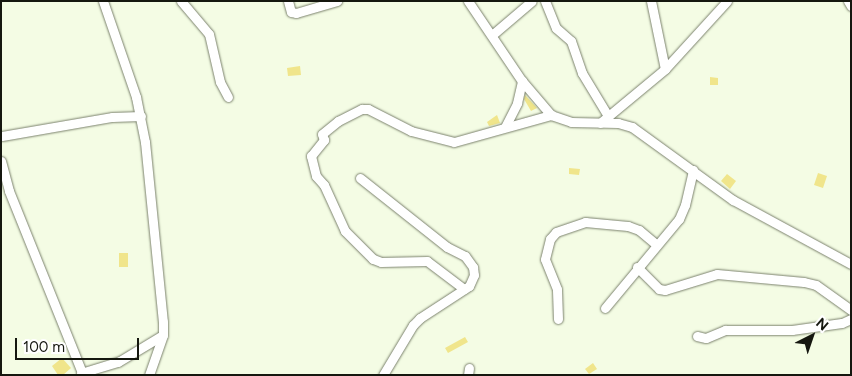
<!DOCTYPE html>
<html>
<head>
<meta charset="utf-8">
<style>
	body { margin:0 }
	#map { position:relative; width:852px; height:376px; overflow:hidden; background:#f4fce4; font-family:Figtree,sans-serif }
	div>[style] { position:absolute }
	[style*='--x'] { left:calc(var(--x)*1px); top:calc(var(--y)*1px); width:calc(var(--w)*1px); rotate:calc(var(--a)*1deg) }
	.building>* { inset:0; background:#f0e58b }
	.roads { filter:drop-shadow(0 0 1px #7b826d) drop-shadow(0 0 1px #7b826d) }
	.minor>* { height:9px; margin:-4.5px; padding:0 4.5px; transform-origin:4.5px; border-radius:4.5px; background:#fff }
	span { translate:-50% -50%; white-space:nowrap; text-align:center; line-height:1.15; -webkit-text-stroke:4px #fff; paint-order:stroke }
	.frame { position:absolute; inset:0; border:2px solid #15170f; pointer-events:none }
	.north { position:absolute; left:787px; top:311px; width:50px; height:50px; -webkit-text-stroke:4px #fff; paint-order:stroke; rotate:41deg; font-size:14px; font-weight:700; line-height:20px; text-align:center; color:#15170f }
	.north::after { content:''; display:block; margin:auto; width:18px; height:22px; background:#15170f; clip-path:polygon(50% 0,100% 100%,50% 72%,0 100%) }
	.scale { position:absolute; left:15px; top:338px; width:124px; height:22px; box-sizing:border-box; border:2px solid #15170f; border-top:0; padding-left:6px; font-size:15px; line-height:18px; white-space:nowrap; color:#15170f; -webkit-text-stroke:4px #fff; paint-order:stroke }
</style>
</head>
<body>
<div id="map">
	<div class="building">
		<div style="clip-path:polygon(300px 66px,301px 75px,288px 76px,287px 68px)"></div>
		<div style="clip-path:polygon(710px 77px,718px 78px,718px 85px,710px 85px)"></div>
		<div style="clip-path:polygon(525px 95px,537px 108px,531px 111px,524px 99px)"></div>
		<div style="clip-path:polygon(497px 115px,500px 123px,489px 126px,487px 122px)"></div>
		<div style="clip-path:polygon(569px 168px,580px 169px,579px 175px,569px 174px)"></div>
		<div style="clip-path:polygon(818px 173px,827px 176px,823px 188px,814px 185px)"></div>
		<div style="clip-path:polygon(727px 174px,736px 181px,730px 189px,721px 181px)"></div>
		<div style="clip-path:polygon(119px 253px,128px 253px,128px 267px,119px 267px)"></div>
		<div style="clip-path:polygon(465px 337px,468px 342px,448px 353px,445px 348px)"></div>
		<div style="clip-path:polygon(62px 358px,71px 368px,63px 375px,58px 375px,52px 366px)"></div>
		<div style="clip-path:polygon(593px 363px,597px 369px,589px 374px,585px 369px)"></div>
	</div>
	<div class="roads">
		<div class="minor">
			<div style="--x:103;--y:1;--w:102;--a:71"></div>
			<div style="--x:136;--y:97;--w:46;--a:78.7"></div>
			<div style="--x:145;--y:142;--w:181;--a:84.3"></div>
			<div style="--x:163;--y:322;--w:13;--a:90"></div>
			<div style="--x:163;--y:335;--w:42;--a:109.3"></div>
			<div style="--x:181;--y:1;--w:43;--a:49.7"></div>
			<div style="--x:209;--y:34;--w:49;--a:77.1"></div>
			<div style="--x:220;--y:82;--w:17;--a:62"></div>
			<div style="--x:288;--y:1;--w:11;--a:75"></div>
			<div style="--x:291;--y:12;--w:5;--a:11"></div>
			<div style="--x:296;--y:13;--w:43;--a:-16.3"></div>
			<div style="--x:468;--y:1;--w:97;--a:56"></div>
			<div style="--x:522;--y:81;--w:45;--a:49.5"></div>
			<div style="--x:551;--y:115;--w:21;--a:19"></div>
			<div style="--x:571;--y:122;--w:47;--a:1.2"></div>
			<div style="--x:618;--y:123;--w:15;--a:16"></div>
			<div style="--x:632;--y:127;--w:125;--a:35.9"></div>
			<div style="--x:733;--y:200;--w:134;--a:28.5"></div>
			<div style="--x:545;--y:1;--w:29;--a:68"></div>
			<div style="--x:556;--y:28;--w:20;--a:41"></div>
			<div style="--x:571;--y:41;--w:34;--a:71"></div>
			<div style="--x:582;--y:73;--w:50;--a:58.8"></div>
			<div style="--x:651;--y:1;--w:69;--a:78.4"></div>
			<div style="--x:848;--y:1;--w:6;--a:59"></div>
			<div style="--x:492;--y:35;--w:52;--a:-40.4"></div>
			<div style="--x:600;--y:123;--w:85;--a:-39.7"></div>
			<div style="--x:665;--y:69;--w:92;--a:-47.6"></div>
			<div style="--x:505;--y:127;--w:27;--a:-63"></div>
			<div style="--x:517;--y:103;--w:23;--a:-77"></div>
			<div style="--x:2;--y:136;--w:112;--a:-9.8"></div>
			<div style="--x:112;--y:117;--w:29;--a:-2"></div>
			<div style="--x:1;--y:161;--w:31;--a:75"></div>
			<div style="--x:9;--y:191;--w:198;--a:68.1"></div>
			<div style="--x:360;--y:178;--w:111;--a:38.4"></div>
			<div style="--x:447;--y:247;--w:20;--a:27"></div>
			<div style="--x:465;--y:256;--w:14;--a:54"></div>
			<div style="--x:473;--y:267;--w:8;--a:83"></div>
			<div style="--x:474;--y:275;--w:12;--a:114"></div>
			<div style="--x:469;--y:286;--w:59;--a:146.9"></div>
			<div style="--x:420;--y:318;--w:10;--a:135"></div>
			<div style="--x:413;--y:325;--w:58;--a:121"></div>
			<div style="--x:637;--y:267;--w:31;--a:45"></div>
			<div style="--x:659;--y:289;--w:6;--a:9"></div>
			<div style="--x:665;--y:290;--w:54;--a:-17.1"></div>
			<div style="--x:717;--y:274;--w:87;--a:5.3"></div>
			<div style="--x:804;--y:282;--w:12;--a:14"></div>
			<div style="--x:816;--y:285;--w:43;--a:35.5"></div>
			<div style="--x:464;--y:289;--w:46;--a:-142.9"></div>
			<div style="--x:427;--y:261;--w:46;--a:178.8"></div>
			<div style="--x:381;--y:262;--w:9;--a:-159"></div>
			<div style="--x:373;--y:259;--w:40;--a:-135"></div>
			<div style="--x:345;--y:231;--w:51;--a:-114.5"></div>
			<div style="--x:324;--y:185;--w:12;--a:-132"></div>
			<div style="--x:316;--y:176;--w:21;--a:-104"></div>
			<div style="--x:311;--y:156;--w:21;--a:-51"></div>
			<div style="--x:324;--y:140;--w:6;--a:-108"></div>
			<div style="--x:322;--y:134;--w:21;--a:-39"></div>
			<div style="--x:338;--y:121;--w:27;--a:-27"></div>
			<div style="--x:362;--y:109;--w:6;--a:0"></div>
			<div style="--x:368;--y:109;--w:48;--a:27.1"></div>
			<div style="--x:411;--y:131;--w:44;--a:14.3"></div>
			<div style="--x:454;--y:142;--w:101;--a:-15.6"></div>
			<div style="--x:605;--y:308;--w:116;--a:-50.3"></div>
			<div style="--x:679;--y:219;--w:15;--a:-67"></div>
			<div style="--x:685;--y:205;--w:36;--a:-77"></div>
			<div style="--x:558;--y:319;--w:30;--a:-92"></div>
			<div style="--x:557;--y:289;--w:32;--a:-112"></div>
			<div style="--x:545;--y:259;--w:21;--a:-76"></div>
			<div style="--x:550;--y:239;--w:9;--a:-49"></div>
			<div style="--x:556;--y:232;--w:31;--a:-19"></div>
			<div style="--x:585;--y:222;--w:43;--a:5.3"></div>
			<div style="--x:628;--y:226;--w:12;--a:20"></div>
			<div style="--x:639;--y:230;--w:23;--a:40"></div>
			<div style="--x:697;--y:336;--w:9;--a:13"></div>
			<div style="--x:706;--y:338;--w:21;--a:-23"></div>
			<div style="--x:725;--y:330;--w:67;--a:0"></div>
			<div style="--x:792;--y:330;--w:50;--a:-8"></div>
			<div style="--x:842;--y:323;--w:10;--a:-24"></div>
			<div style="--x:81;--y:373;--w:39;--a:-17"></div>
			<div style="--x:118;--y:362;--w:52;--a:-31"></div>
			<div style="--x:468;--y:375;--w:7;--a:-82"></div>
		</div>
	</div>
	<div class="frame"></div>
	<div class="north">N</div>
	<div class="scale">100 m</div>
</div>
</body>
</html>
